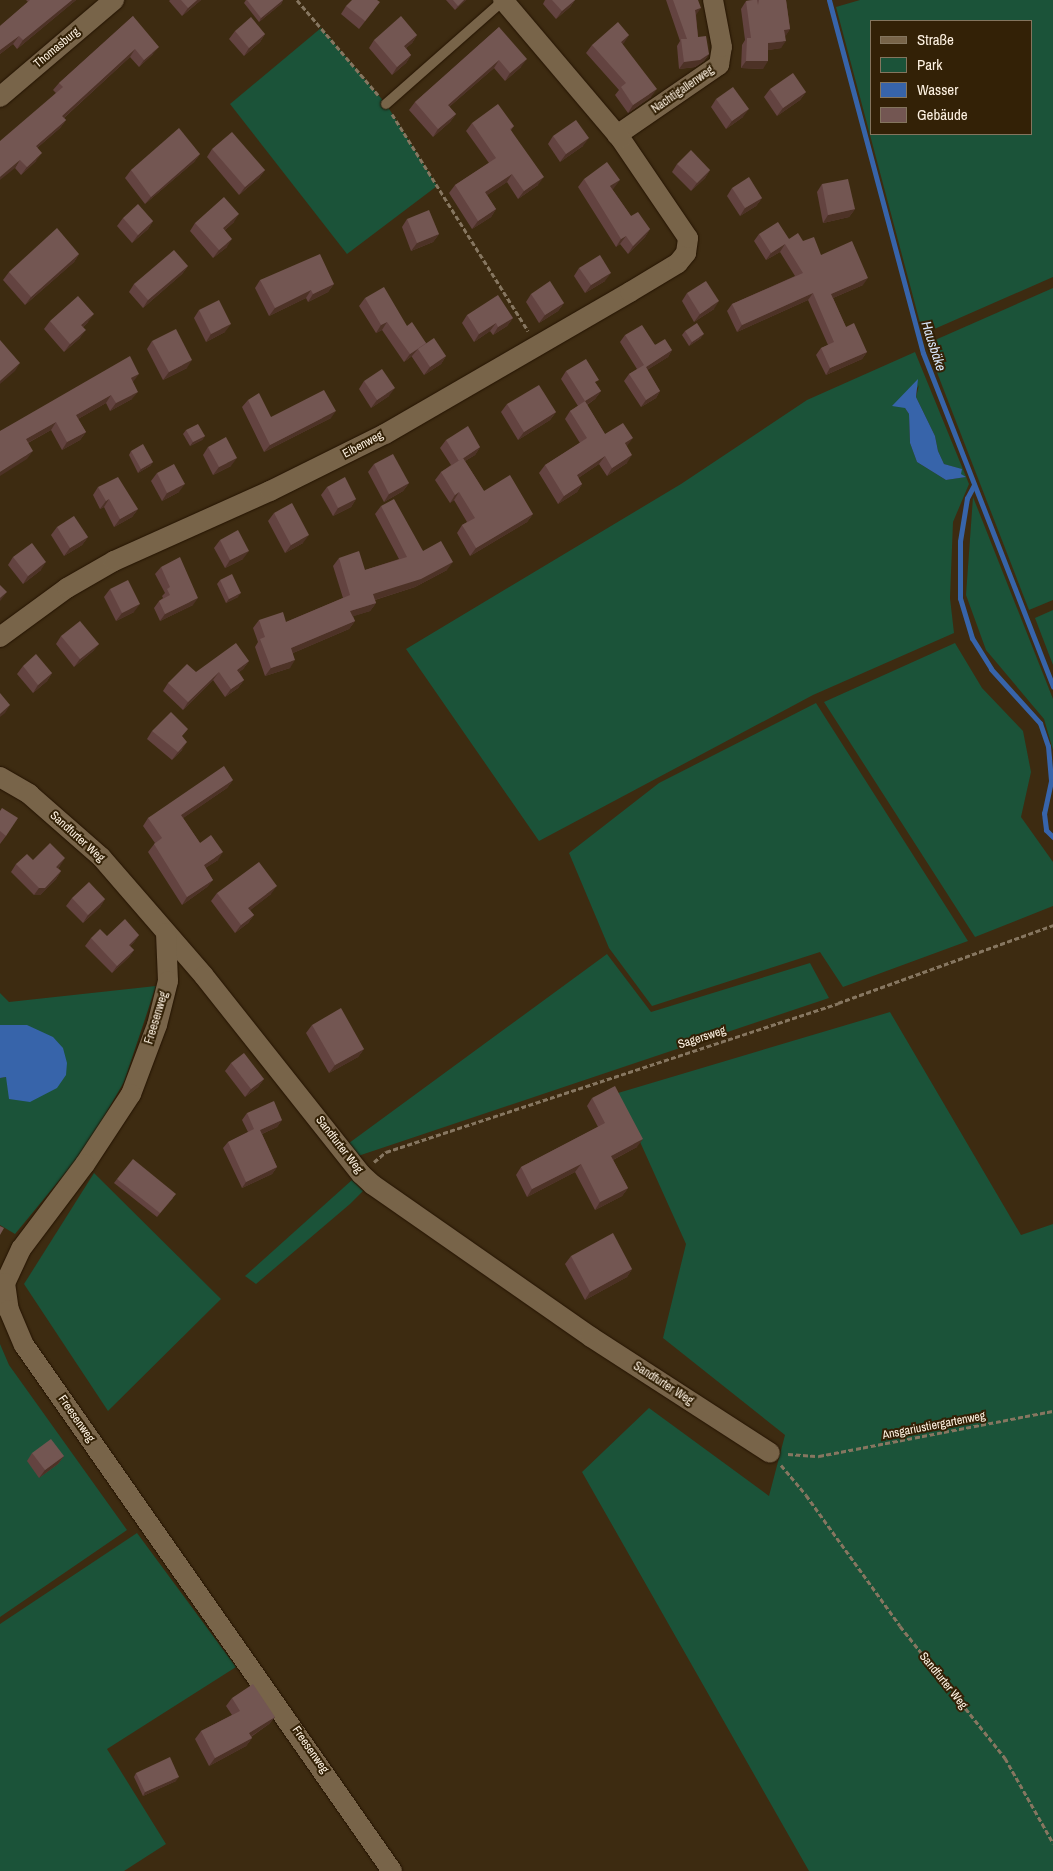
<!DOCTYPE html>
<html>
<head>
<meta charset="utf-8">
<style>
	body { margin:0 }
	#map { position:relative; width:1053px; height:1871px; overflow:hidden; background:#3d2b11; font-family:"Archivo Narrow",sans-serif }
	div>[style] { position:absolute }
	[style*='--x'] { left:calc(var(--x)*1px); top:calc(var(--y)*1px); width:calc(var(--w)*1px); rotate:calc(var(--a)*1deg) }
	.green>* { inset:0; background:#1b5339 }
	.water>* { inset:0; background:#3764aa }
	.stream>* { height:5px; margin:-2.5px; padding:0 2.5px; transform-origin:2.5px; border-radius:2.5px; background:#3764aa }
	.path>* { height:3px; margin-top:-1.5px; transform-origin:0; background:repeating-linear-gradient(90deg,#867660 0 5px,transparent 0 7.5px) }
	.roads { filter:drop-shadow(0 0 1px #241300) drop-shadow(0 0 1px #241300) }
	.lane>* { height:10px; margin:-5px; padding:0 5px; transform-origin:5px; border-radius:5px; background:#786449 }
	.street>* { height:20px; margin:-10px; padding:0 10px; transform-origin:10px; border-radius:10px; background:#786449 }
	.wall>* { inset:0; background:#634340 }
	.shaded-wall>* { inset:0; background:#4d3226 }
	.building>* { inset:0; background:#735652 }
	span { translate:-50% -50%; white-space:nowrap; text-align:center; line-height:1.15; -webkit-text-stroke:4px #332106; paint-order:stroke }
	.street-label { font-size:12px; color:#fef2e2 }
	.water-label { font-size:14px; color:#d8e5f8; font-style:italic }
	.legend { position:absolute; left:870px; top:20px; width:162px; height:115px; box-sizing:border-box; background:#332106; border:1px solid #84755e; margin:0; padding:6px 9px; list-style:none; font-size:15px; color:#fef2e2 }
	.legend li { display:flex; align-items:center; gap:10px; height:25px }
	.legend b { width:25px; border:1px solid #84755e }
</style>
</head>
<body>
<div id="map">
	<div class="green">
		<div style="clip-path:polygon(evenodd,860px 0,1053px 0,1053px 277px,923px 334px,836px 7px,860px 0,872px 21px,1032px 21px,1032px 134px,872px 134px,872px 21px)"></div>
		<div style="clip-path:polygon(321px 28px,386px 104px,437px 186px,347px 254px,230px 104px)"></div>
		<div style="clip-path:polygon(1053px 288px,1053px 600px,1029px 610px,926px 344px)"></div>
		<div style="clip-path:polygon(evenodd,915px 352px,969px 484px,953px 522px,950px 598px,954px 633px,813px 695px,539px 841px,406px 649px,681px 484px,807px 400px,915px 352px,919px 385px,916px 397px,935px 436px,938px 451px,944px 464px,961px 469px,960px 474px,965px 477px,946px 480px,917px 462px,910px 443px,909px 414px,905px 408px,919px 385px)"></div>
		<div style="clip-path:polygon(973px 497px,1053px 699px,1053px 750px,1044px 719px,986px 650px,966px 595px)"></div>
		<div style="clip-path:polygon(1053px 610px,1053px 665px,1035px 618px)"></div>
		<div style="clip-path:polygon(955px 643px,982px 688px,1023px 731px,1031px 772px,1021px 817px,1053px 862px,1053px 906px,975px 937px,824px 702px)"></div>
		<div style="clip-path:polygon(816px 703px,968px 941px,843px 987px,820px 952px,652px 1006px,609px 948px,569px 853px,659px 783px)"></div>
		<div style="clip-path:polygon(607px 954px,651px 1012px,810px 963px,829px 998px,355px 1157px,345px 1146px)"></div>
		<div style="clip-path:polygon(156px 986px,124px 1082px,86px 1148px,15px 1234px,0 1225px,0 1078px,6px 1077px,8px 1082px,27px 1025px,0 1025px,0 993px,9px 1002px)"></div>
		<div style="clip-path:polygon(890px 1012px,1021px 1235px,1053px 1224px,1053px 1871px,809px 1871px,582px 1472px,649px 1408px,769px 1496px,785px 1435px,663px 1338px,686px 1244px,618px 1093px)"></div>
		<div style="clip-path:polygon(94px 1173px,221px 1299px,108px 1411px,24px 1284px)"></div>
		<div style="clip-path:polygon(352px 1180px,363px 1191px,350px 1204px,256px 1284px,245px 1276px)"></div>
		<div style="clip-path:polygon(0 1344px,9px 1365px,127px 1530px,0 1617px)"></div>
		<div style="clip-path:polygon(137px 1533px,236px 1667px,107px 1749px,166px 1844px,124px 1871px,0 1871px,0 1624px)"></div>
	</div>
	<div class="water">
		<div style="clip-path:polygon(918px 379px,916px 397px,935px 436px,938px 451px,944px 464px,962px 469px,961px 474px,966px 477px,946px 480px,917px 462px,910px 443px,909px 414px,905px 408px,892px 406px)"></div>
		<div style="clip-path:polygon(0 1025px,27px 1025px,53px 1037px,63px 1048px,67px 1063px,66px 1075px,57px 1088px,30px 1102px,9px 1099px,6px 1077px,0 1078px)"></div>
	</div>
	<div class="stream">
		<div style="--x:829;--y:0;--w:365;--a:75.1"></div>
		<div style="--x:923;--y:353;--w:358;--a:68.7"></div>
		<div style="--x:974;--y:485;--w:15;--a:118"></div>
		<div style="--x:967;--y:498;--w:44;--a:99.2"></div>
		<div style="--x:960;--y:541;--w:57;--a:90"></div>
		<div style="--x:960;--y:598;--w:42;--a:73.3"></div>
		<div style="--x:972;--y:638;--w:36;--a:58"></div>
		<div style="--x:991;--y:669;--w:73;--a:47.8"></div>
		<div style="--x:1040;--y:723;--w:24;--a:71"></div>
		<div style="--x:1048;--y:746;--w:35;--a:85"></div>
		<div style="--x:1051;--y:781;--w:33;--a:102"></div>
		<div style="--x:1044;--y:813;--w:17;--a:83"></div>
		<div style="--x:1046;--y:830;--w:10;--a:45"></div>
	</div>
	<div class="path">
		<div style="--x:297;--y:0;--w:125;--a:49.5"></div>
		<div style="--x:392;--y:114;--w:256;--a:57.9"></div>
		<div style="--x:374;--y:1162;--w:16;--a:-40"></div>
		<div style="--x:386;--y:1152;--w:476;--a:-18.2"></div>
		<div style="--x:838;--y:1003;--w:229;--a:-19.9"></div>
		<div style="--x:788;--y:1454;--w:31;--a:4"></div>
		<div style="--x:819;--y:1456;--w:238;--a:-10.9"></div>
		<div style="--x:781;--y:1465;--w:39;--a:50"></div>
		<div style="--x:806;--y:1495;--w:161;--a:54.3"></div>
		<div style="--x:900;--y:1626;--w:169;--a:51.5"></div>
		<div style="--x:1005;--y:1758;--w:98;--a:60.5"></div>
	</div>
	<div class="roads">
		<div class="lane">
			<div style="--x:386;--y:104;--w:157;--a:-41.4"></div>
		</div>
		<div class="street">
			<div style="--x:0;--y:97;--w:150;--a:-40.4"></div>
			<div style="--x:617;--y:135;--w:124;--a:-34.5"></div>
			<div style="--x:719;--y:65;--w:18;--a:-81"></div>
			<div style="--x:722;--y:47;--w:48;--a:-100.8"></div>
			<div style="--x:0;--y:637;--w:83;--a:-36.2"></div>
			<div style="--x:67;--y:588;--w:54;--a:-29.9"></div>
			<div style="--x:114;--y:561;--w:171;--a:-24.2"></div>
			<div style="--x:270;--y:491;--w:128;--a:-26.4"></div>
			<div style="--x:385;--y:434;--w:283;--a:-30.1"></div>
			<div style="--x:630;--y:292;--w:56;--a:-31.1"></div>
			<div style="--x:678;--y:263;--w:13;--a:-51"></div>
			<div style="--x:686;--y:253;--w:15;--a:-82"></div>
			<div style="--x:688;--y:238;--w:121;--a:-124.2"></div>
			<div style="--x:620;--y:138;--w:181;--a:-130.3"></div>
			<div style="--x:0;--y:777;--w:34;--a:30"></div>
			<div style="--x:29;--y:794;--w:96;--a:41.2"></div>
			<div style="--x:101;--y:857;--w:157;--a:49.1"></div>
			<div style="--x:204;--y:976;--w:253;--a:51.6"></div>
			<div style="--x:361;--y:1174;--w:16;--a:43"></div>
			<div style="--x:373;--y:1185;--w:266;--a:34.9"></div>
			<div style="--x:591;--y:1337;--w:213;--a:32.9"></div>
			<div style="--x:166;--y:933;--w:48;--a:87.6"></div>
			<div style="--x:168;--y:981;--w:45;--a:104"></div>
			<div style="--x:157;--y:1025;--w:74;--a:110.6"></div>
			<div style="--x:131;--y:1094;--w:84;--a:123.3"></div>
			<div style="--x:85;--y:1164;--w:106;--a:127"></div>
			<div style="--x:21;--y:1249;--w:38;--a:115"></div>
			<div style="--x:5;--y:1283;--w:27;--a:82"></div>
			<div style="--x:9;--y:1310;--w:38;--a:67"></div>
			<div style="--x:24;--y:1345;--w:642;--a:55.02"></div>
		</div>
	</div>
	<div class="wall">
		<div style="clip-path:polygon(26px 0,76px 0,17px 49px,13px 44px,0 54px,0 26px,28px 2px)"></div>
		<div style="clip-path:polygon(170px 0,201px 0,182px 16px,169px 1px)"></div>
		<div style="clip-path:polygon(246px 0,283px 0,281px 4px,259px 22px,244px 3px)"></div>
		<div style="clip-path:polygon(446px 0,466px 0,455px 10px)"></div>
		<div style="clip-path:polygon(545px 0,575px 0,570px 7px,556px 19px,543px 4px)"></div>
		<div style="clip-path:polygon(666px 0,698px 0,696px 15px,698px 37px,709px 54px,704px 61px,695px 67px,679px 69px,677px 46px,680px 41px)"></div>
		<div style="clip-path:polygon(753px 0,786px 0,790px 29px,785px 36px,781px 48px,768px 50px,763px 69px,741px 68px,742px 45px,745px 40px,741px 9px,746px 1px)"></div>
		<div style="clip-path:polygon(346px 6px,374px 10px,359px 29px,341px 14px)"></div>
		<div style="clip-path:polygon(133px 16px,153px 54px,139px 67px,130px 57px,64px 118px,66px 120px,60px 128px,37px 148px,36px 161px,21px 175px,15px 168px,56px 93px,53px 90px,59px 83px)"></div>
		<div style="clip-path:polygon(499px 27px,521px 67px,505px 81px,494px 68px,449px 107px,456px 114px,450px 122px,433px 137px,409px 110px,415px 102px)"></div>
		<div style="clip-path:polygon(235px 31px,265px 34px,260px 42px,244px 56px,229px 39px)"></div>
		<div style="clip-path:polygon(417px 35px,412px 43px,406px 48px,411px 55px,406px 63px,392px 75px,369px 48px,374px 40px)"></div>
		<div style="clip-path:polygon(629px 35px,622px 44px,651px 97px,628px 113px,615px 95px,619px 90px,586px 53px,592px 45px)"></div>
		<div style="clip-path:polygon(770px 89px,806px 92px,800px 100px,777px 116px,764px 97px)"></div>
		<div style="clip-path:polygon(716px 99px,743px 117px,726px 129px,711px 107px)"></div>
		<div style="clip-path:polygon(472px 123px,514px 126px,511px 130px,538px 185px,518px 199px,507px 182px,487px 195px,496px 209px,491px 217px,472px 229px,449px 193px,455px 185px,489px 163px,466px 131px)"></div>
		<div style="clip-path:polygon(553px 136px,583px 146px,560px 162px,548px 144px)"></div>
		<div style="clip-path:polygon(212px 149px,265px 170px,259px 178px,239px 195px,207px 157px)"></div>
		<div style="clip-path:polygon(200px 154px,194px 162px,145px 204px,125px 178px,131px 170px)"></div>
		<div style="clip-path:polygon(677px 164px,710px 170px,705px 178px,691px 191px,672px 172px)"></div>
		<div style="clip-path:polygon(584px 179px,614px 188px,612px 189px,631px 216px,650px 229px,645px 237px,628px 254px,620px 244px,616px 247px,578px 187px)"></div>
		<div style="clip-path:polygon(822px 184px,855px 209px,849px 217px,823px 223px,817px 192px)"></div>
		<div style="clip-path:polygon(732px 188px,762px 198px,756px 206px,740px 216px,727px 196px)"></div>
		<div style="clip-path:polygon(123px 218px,153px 221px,148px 229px,132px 243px,117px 226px)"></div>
		<div style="clip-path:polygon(407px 219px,439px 234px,433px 242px,411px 251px,402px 227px)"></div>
		<div style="clip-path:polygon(234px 222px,225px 230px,227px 247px,213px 258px,190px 231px,195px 223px)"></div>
		<div style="clip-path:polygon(759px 234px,803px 241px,821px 255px,863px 285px,833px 298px,846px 327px,867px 352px,862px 359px,826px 375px,816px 355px,821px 348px,828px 345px,808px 300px,737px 332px,727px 311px,732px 304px,795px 276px,780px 252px,766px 260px,754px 241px)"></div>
		<div style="clip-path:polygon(79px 254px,74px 262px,25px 305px,3px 280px,9px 272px)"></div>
		<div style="clip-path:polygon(188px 266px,182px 274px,143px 308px,129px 292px,134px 284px)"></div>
		<div style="clip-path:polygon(579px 268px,605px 281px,585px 293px,574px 276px)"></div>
		<div style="clip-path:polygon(260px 280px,334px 284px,328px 292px,308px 302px,306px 298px,269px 316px,255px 288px)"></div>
		<div style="clip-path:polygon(687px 293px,714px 309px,694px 322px,682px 301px)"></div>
		<div style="clip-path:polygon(531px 294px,564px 303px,558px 311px,539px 323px,526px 302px)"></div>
		<div style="clip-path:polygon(365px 298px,407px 326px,426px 343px,446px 356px,441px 364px,424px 375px,412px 357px,412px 356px,404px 362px,382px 330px,376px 333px,359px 306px)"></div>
		<div style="clip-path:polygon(199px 310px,225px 332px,206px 342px,194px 318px)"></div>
		<div style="clip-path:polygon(467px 315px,513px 318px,507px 326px,493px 335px,490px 331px,474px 342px,462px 323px)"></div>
		<div style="clip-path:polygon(50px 321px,88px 322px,83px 327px,80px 338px,64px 352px,44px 329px)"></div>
		<div style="clip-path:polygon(685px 331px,701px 338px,689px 346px,682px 335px)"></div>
		<div style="clip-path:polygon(625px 335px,672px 350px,668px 357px,647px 370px,660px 391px,656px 398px,641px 407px,624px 381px,629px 374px,637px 369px,620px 342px)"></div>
		<div style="clip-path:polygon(152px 341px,187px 368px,163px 380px,147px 349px)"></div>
		<div style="clip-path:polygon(566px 371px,596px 384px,601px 391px,595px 399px,587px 405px,605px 434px,627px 446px,627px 463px,607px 476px,599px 464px,578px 478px,582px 484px,577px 492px,558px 504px,539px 473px,545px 465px,580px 443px,565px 419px,570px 411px,578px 406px,561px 379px)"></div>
		<div style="clip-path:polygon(364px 381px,389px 396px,371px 408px,359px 389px)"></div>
		<div style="clip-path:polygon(133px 382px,132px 399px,110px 411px,106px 403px,78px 419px,86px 432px,80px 440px,62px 450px,51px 430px,28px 443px,27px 459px,0 431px)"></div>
		<div style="clip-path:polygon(248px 400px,271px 417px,331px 418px,264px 452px,242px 407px)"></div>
		<div style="clip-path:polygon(507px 404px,556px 412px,550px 420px,518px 440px,501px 412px)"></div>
		<div style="clip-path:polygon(186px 430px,205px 436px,202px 440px,190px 446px,183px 434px)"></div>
		<div style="clip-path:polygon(446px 440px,480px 447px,475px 455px,465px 461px,484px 491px,533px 514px,527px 522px,470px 556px,457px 533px,462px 525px,467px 522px,454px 500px,450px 503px,435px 480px,441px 472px,451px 465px,440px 448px)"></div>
		<div style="clip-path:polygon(208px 447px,231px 466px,213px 475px,203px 455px)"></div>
		<div style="clip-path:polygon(131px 451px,153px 462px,150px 466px,138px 473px,129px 455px)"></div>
		<div style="clip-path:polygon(374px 464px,409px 483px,403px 491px,384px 502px,368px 472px)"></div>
		<div style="clip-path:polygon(157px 473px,179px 492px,162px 501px,151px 481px)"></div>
		<div style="clip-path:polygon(98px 487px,138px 509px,132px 517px,114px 527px,104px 507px,100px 509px,93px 495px)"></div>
		<div style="clip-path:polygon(327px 487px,356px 499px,351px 507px,333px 516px,321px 495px)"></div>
		<div style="clip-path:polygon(381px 506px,423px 551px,447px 570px,415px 587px,375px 600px,376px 603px,370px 611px,353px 616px,355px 621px,349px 629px,293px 653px,290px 668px,265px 676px,255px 647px,258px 642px,253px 628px,259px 620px,286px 622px,343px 598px,333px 566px,339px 558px,365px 570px,399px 559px,375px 514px)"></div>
		<div style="clip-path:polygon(274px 513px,303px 543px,285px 553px,268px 521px)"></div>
		<div style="clip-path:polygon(57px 527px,88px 537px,82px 545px,64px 556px,51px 535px)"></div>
		<div style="clip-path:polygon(220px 540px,243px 559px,225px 568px,214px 548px)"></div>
		<div style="clip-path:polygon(13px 557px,41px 570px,23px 584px,8px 565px)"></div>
		<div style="clip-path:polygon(161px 567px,193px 605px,160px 621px,154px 608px,159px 601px,163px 598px,162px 596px,165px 593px,155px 574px)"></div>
		<div style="clip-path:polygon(220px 580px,238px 597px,226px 603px,217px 584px)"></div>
		<div style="clip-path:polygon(110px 589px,134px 612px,116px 621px,104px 597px)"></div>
		<div style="clip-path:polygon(61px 636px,99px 644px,93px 651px,74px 667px,56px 644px)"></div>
		<div style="clip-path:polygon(249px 661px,243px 669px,239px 672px,244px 680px,238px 688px,225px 697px,213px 680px,183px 710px,163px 691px,168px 683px,196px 672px)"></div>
		<div style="clip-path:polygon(23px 666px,52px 673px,47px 681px,33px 693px,17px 674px)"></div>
		<div style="clip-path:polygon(152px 731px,183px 737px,182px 750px,172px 760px,147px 739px)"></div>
		<div style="clip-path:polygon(233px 780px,227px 788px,183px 818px,200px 843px,218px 860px,205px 868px,213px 880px,207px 887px,182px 905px,148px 852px,155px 843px,143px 826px,148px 818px)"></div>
		<div style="clip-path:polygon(0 811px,6px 836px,0 844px)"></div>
		<div style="clip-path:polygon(33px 860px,60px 866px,58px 868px,61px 871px,56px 879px,40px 895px,34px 895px,11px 872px,16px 864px)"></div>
		<div style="clip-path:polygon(217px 893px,271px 894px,250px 910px,254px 915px,248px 923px,235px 933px,211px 901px)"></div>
		<div style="clip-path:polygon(72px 898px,105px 899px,100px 907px,83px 923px,66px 906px)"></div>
		<div style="clip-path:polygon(139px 935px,134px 942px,130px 946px,134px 950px,129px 957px,112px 973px,85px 946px,91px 938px,107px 936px)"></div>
		<div style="clip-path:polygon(312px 1025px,364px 1049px,358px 1057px,329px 1073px,306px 1033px)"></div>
		<div style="clip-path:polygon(231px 1063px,264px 1079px,258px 1087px,245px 1097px,225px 1071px)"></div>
		<div style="clip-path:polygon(592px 1098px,637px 1147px,613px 1160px,628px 1188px,622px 1196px,595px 1210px,575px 1172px,527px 1197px,516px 1175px,521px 1167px,598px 1127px,587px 1106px)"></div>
		<div style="clip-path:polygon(247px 1113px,282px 1120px,277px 1127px,262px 1134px,277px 1167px,272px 1174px,242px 1188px,223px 1148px,228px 1142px,248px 1132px,242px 1120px)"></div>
		<div style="clip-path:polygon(117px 1179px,173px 1198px,157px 1217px,114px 1183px)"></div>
		<div style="clip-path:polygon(571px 1256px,632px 1269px,627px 1277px,585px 1300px,565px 1264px)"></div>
		<div style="clip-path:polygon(32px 1453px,64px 1456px,58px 1464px,39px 1478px,27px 1461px)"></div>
		<div style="clip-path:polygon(232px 1698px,275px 1717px,269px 1724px,251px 1737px,252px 1738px,246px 1746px,209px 1766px,195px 1739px,201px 1731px,232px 1715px,226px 1706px)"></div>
		<div style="clip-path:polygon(136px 1773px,176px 1781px,143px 1796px,134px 1777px)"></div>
	</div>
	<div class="shaded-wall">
		<div style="clip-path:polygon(72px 0,76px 0,17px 49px,23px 40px)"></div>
		<div style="clip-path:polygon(197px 0,201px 0,182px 16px,188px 8px)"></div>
		<div style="clip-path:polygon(283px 0,281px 4px,259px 22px,261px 18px)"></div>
		<div style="clip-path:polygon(464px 0,466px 0,455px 10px,458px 6px)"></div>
		<div style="clip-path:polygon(575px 0,570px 7px,556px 19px,562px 11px)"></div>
		<div style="clip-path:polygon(701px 8px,696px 15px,695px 10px)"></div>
		<div style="clip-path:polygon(790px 29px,785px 37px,784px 30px)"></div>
		<div style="clip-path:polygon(265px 34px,260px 42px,244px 56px,249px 48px)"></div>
		<div style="clip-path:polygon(417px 35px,412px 43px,399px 54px,404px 46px)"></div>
		<div style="clip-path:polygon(629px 35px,624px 43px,615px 50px,621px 42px)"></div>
		<div style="clip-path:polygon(19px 36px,13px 44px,0 54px,0 50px)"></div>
		<div style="clip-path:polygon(786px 41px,781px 48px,763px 51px,768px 43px)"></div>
		<div style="clip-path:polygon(159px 47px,153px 54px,139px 67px,144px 60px)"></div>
		<div style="clip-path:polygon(135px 49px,130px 57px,57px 124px,62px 116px)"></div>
		<div style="clip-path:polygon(709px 54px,704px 61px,695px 67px,679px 69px,684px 62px)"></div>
		<div style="clip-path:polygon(411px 55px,406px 63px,392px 75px,397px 67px)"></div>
		<div style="clip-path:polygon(527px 59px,521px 67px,505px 81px,510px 73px)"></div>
		<div style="clip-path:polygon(499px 60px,494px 68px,442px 113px,448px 105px)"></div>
		<div style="clip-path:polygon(746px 61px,768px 61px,763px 69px,741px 68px)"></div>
		<div style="clip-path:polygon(657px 89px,651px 97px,628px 113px,633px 105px)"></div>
		<div style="clip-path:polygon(806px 92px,800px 100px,777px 116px,783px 108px)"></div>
		<div style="clip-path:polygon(749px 109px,743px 117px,726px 129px,732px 121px)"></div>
		<div style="clip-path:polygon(456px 114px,450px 122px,433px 137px,438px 129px)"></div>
		<div style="clip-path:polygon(66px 120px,60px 128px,30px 154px,36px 146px)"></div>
		<div style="clip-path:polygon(589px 138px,583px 146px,560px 162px,566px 154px)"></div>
		<div style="clip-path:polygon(42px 153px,36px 161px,21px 175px,27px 167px)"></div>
		<div style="clip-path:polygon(200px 154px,194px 162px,145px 204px,151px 197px)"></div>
		<div style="clip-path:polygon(20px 160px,15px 168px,0 180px,0 177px)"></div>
		<div style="clip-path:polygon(265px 170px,259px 178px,239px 195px,245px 187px)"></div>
		<div style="clip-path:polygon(710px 170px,705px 178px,691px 191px,697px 183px)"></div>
		<div style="clip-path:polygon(512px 174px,507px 182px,480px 200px,485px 192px)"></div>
		<div style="clip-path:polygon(544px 177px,538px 185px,518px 199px,524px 191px)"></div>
		<div style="clip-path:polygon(620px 180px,614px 188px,605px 194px,610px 186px)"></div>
		<div style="clip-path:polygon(762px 198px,756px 206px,740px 216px,745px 208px)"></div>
		<div style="clip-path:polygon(496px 209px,491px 217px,472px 229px,478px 221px)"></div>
		<div style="clip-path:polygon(855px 209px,849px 217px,823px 223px,828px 215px)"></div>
		<div style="clip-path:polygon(239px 214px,234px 222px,218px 236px,223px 228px)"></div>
		<div style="clip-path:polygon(153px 221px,148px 229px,132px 243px,138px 235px)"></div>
		<div style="clip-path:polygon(650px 229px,645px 237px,628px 254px,633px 246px)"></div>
		<div style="clip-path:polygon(439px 234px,433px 242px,411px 251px,417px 243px)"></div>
		<div style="clip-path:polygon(626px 236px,620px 244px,616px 247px,621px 239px)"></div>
		<div style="clip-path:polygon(232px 239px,227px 247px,213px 258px,219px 250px)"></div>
		<div style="clip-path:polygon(785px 244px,780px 252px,766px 260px,771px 253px)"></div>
		<div style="clip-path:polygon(79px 254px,74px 262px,25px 305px,31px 297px)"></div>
		<div style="clip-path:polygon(188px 266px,182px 274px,143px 308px,148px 300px)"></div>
		<div style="clip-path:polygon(611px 273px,605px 281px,585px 293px,591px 285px)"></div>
		<div style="clip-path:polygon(868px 278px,863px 285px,826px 301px,831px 294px)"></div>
		<div style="clip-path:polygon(334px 284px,328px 292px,308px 302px,313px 294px)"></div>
		<div style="clip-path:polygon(311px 290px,306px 298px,269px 316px,275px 308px)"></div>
		<div style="clip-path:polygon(813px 293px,808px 300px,737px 332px,742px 325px)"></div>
		<div style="clip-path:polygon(719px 301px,714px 309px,694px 322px,700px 314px)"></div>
		<div style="clip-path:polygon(564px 303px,558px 311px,539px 323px,545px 315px)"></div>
		<div style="clip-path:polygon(94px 314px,88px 322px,76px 333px,81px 325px)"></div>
		<div style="clip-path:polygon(513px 318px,507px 326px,493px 335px,498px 327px)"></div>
		<div style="clip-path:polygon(387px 322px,382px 330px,376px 333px,381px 325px)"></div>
		<div style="clip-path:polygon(496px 323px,490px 331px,474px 342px,479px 334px)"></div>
		<div style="clip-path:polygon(231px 324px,225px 332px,206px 342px,211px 334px)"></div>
		<div style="clip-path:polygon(86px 330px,80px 338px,64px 352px,70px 344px)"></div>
		<div style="clip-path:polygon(704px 334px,701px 338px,689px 346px,692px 342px)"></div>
		<div style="clip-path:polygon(418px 349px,412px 356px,404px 362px,410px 354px)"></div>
		<div style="clip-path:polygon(672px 350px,668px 357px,641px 374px,646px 367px)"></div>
		<div style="clip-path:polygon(867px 352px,862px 359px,826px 375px,830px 368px)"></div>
		<div style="clip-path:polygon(446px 356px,441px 364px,424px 375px,430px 367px)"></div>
		<div style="clip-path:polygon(192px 360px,187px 368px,163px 380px,169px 372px)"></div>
		<div style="clip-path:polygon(20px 363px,15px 371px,0 384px,0 381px)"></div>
		<div style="clip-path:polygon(139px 374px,133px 382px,125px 386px,131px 378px)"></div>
		<div style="clip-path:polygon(395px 388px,389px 396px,371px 408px,377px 400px)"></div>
		<div style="clip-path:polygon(601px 391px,595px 399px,580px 409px,585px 401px)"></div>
		<div style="clip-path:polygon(660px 391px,656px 398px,641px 407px,646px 400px)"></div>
		<div style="clip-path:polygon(138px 392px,132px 399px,110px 411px,116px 403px)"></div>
		<div style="clip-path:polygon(111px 395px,106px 403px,71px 423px,76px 415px)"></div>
		<div style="clip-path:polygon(336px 411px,331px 418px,264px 452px,270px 445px)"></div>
		<div style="clip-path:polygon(556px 412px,550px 420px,518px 440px,524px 432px)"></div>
		<div style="clip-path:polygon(56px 422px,51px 430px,20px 447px,26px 439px)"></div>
		<div style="clip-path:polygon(86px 432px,80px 440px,62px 450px,67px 442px)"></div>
		<div style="clip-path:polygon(205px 436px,202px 440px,190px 446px,193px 442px)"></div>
		<div style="clip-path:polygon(633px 438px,627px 446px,625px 443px)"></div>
		<div style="clip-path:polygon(480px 447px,475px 455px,453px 468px,459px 461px)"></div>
		<div style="clip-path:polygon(33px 451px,27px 459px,0 476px,0 472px)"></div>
		<div style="clip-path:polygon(632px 455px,627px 463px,607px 476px,612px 468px)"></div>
		<div style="clip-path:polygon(605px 456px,599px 464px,571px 483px,577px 475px)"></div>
		<div style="clip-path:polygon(237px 458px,231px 466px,213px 475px,219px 467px)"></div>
		<div style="clip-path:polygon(153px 462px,150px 466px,138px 473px,141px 469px)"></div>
		<div style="clip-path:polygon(409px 483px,403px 491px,384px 502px,389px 494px)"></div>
		<div style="clip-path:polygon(185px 484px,179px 492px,162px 501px,167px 493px)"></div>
		<div style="clip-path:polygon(582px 484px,577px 492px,558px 504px,564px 496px)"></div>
		<div style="clip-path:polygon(459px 492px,454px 500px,450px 503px,455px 495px)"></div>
		<div style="clip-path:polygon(109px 499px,104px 507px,100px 509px,106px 501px)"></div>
		<div style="clip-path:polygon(356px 499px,351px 507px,333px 516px,338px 508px)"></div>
		<div style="clip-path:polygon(138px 509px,132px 517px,114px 527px,120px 519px)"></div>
		<div style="clip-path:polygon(533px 514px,527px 522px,470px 556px,476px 548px)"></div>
		<div style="clip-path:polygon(309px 535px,303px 543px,285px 553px,291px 545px)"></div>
		<div style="clip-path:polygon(88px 537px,82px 545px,64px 556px,70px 548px)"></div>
		<div style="clip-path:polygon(249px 551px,243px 559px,225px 568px,230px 560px)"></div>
		<div style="clip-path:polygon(46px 562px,41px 570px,23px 584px,28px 576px)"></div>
		<div style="clip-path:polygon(453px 562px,447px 570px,415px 587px,368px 602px,373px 594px)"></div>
		<div style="clip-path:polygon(7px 592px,1px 600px,0 601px,0 598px)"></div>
		<div style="clip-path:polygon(241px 593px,238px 597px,226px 603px,229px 599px)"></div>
		<div style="clip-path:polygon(198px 598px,193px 605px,160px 621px,165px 614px)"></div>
		<div style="clip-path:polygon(376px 603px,370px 611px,345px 619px,350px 611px)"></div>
		<div style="clip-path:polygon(140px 604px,134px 612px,116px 621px,122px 613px)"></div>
		<div style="clip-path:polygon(355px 621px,349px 629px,286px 656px,291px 648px)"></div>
		<div style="clip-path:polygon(99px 644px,93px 651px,74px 667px,80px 659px)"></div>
		<div style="clip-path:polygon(295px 660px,290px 668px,265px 676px,271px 668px)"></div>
		<div style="clip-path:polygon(249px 661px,243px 669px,231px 678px,237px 670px)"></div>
		<div style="clip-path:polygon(219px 672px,213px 680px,183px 710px,188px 702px)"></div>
		<div style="clip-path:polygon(52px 673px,47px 681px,33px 693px,38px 685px)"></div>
		<div style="clip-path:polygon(244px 680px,238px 688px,225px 697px,231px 689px)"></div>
		<div style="clip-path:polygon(10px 705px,5px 713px,0 717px,0 714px)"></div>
		<div style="clip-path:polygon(187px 742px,182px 750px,172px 760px,178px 752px)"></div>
		<div style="clip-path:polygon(233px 780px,227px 788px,176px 823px,181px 815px)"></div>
		<div style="clip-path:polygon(223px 852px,218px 860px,198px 873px,204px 865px)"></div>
		<div style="clip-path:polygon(65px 858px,60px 866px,51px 875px,56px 867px)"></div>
		<div style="clip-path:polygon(61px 871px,56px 879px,40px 895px,34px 895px,39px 888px)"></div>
		<div style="clip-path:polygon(213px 880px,207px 887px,182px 905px,187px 897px)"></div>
		<div style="clip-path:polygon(277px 886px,271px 894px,243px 916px,248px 908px)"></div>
		<div style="clip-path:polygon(105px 899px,100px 907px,83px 923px,88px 915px)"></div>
		<div style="clip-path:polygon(254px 915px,248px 923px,235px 933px,241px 925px)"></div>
		<div style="clip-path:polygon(139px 935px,134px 942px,124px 952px,129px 945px)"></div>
		<div style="clip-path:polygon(134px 950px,129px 957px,112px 973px,117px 966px)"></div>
		<div style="clip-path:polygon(364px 1049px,358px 1057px,329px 1073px,335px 1065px)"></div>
		<div style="clip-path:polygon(264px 1079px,258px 1087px,245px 1097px,251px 1089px)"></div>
		<div style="clip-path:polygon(282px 1120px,277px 1127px,255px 1137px,260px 1130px)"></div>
		<div style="clip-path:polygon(643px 1139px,637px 1147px,605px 1164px,611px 1156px)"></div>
		<div style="clip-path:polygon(581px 1164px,575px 1172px,527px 1197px,532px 1189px)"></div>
		<div style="clip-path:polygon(277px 1167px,272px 1174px,242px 1188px,246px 1182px)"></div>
		<div style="clip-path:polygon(628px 1188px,622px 1196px,595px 1210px,600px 1202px)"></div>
		<div style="clip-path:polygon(632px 1269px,627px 1277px,585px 1300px,590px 1292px)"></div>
		<div style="clip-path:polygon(64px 1456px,58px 1464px,39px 1478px,45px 1470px)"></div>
		<div style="clip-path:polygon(275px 1717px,269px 1724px,244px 1741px,249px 1733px)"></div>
		<div style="clip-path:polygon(252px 1738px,246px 1746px,209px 1766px,215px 1758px)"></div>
		<div style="clip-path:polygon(179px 1777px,176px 1781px,143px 1796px,145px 1792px)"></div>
	</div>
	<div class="building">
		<div style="clip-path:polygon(30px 0,72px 0,23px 40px,19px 36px,0 50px,0 26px)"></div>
		<div style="clip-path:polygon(181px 0,197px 0,188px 8px)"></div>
		<div style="clip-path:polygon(247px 0,283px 0,261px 18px)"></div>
		<div style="clip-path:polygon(352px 0,377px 0,380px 2px,365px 21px,346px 6px)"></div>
		<div style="clip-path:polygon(453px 0,464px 0,458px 6px)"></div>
		<div style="clip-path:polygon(552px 0,575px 0,562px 11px)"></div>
		<div style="clip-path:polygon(673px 0,698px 0,701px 8px,695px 10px,698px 37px,706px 36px,709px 54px,700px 60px,684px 62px,681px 39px,687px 39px)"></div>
		<div style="clip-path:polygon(753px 0,757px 0,758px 5px,759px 0,786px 0,790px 29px,784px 30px,786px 41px,768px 43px,768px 61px,746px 61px,747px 38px,751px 38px,746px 1px)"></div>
		<div style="clip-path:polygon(133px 16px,159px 47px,144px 60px,135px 49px,62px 116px,66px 120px,36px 146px,42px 153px,27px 167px,20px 160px,0 177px,0 141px,63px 87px,59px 83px)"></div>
		<div style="clip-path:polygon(401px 16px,417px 35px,404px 46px,411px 55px,397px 67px,374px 40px)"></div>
		<div style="clip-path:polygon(251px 17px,265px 34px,249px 48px,235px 31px)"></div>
		<div style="clip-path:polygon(618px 22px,629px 35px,621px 42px,657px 89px,633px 105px,621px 87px,626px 83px,592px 45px)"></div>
		<div style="clip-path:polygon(499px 27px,527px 59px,510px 73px,499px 60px,448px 105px,456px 114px,438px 129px,415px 102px)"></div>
		<div style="clip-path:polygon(793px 73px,806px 92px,783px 108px,770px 89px)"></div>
		<div style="clip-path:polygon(733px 87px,749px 109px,732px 121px,716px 99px)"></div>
		<div style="clip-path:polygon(498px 104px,514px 126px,510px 129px,544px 177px,524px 191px,512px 174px,485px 192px,496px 209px,478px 221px,455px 185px,496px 158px,472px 123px)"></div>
		<div style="clip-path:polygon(576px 120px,589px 138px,566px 154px,553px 136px)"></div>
		<div style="clip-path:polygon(179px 128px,200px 154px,151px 197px,131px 170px)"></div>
		<div style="clip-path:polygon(232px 132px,265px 170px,245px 187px,212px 149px)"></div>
		<div style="clip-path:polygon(691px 150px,710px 170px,697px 183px,677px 164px)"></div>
		<div style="clip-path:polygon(607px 162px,620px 180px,610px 186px,631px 216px,638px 212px,650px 229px,633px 246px,626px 236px,621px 239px,584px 179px)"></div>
		<div style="clip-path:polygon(749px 177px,762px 198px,745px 208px,732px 188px)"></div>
		<div style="clip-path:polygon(848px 179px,855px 209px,828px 215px,822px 184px)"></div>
		<div style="clip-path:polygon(224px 197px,239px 214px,223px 228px,232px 239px,219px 250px,195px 223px)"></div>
		<div style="clip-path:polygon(138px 204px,153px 221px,138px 235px,123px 218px)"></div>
		<div style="clip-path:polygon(429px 210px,439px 234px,417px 243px,407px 219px)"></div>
		<div style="clip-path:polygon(778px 222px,789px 239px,798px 233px,803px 241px,814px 237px,821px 255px,852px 241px,868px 278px,831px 294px,846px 327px,854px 323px,867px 352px,830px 368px,821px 348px,834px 342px,813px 293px,742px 325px,732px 304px,803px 273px,785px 244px,771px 253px,759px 234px)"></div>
		<div style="clip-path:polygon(57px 228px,79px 254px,31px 297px,9px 272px)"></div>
		<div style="clip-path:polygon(174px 250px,188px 266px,148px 300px,134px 284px)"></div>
		<div style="clip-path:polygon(320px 254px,334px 284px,313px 294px,311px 290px,275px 308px,260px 280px)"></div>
		<div style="clip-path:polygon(600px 255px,611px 273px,591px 285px,579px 268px)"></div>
		<div style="clip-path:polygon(550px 281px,564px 303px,545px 315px,531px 294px)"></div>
		<div style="clip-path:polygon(706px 281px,719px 301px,700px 314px,687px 293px)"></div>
		<div style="clip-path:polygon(384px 287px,407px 326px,412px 322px,426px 343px,410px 354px,387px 322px,381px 325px,365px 298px)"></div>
		<div style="clip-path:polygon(498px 295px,513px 318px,498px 327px,496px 323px,479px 334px,467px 315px)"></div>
		<div style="clip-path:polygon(78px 296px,94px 314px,81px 325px,86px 330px,70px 344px,50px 321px)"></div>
		<div style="clip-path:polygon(219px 300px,231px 324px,211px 334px,199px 310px)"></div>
		<div style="clip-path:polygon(697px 323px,704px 334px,692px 342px,685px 331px)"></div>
		<div style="clip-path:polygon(642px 325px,655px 345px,665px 339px,672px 350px,646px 367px,660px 391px,646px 400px,629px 374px,644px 365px,625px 335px)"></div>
		<div style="clip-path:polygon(176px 329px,192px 360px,169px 372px,152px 341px)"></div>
		<div style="clip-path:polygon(434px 338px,446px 356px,430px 367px,418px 349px)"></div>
		<div style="clip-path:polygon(0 340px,20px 363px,0 381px)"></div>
		<div style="clip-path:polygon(130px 356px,139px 374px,131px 378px,138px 392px,116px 403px,111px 395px,76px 415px,86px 432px,67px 442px,56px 422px,26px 439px,33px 451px,0 472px,0 431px)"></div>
		<div style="clip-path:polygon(586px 359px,599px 380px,595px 382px,601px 391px,585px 401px,566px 371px)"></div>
		<div style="clip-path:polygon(382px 369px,395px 388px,377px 400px,364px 381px)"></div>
		<div style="clip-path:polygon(539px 385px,556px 412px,524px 432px,507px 404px)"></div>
		<div style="clip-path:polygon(324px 390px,336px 411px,270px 445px,248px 400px,259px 393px,271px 417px)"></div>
		<div style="clip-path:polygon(585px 401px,605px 434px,623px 423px,633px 438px,625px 443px,632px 455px,612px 468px,605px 456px,577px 475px,582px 484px,564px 496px,545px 465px,587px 438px,570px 411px)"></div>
		<div style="clip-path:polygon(198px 424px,205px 436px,193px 442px,186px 430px)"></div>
		<div style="clip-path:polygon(468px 426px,480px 447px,459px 461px,446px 440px)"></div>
		<div style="clip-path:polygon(226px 437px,237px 458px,219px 467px,208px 447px)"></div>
		<div style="clip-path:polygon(143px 444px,153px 462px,141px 469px,131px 451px)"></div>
		<div style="clip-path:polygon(393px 454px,409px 483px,389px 494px,374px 464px)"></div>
		<div style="clip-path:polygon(463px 458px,484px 491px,510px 475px,533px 514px,476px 548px,462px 525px,475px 518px,459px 492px,455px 495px,441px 472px)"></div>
		<div style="clip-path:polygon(174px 464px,185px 484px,167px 493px,157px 473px)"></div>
		<div style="clip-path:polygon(118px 477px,138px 509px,120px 519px,109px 499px,106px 501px,98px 487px)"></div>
		<div style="clip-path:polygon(345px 477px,356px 499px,338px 508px,327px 487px)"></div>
		<div style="clip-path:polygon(394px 499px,423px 551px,441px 541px,453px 562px,421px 579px,373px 594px,376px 603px,350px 611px,355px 621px,291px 648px,295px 660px,271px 668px,260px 639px,265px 637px,259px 620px,283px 612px,286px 622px,350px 595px,339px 558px,359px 551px,365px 570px,407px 557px,381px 506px)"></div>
		<div style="clip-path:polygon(292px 503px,309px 535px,291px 545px,274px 513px)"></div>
		<div style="clip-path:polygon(74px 516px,88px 537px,70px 548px,57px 527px)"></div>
		<div style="clip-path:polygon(238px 530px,249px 551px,230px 560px,220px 540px)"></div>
		<div style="clip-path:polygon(32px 543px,46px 562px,28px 576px,13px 557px)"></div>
		<div style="clip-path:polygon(180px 557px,198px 598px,165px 614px,159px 601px,170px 595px,167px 589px,170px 587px,161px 567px)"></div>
		<div style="clip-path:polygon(232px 574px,241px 593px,229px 599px,220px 580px)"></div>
		<div style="clip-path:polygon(128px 580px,140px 604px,122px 613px,110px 589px)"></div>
		<div style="clip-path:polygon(0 585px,7px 592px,0 598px)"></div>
		<div style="clip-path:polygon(80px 621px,99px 644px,80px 659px,61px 636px)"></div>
		<div style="clip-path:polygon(236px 643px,249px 661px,237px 670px,244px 680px,231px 689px,219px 672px,188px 702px,168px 683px,187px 664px,196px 672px)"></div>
		<div style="clip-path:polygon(36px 654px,52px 673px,38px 685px,23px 666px)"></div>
		<div style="clip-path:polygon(0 693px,10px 705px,0 714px)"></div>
		<div style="clip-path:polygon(171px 712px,188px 729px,182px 736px,187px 742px,178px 752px,152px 731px)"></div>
		<div style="clip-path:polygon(224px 766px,233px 780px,181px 815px,200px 843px,211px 835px,223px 852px,204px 865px,213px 880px,187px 897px,154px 844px,162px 838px,148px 818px)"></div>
		<div style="clip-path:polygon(2px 808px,18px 818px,6px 836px,0 831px,0 811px)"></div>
		<div style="clip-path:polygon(50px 843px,65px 858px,56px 867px,61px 871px,45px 888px,39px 888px,16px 864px,27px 854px,33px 860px)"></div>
		<div style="clip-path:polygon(259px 862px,277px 886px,248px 908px,254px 915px,241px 925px,217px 893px)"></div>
		<div style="clip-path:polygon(89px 882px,105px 899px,88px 915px,72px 898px)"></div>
		<div style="clip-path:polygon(125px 919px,139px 935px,129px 945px,134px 950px,117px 966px,91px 938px,100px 929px,107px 936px)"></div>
		<div style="clip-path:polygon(341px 1008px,364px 1049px,335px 1065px,312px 1025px)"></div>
		<div style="clip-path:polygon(244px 1053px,264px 1079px,251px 1089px,231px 1063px)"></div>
		<div style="clip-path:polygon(615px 1086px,643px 1139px,611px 1156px,628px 1188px,600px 1202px,581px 1164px,532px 1189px,521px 1167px,605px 1123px,592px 1098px)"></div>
		<div style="clip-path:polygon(274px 1101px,282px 1120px,260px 1130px,277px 1167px,246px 1182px,228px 1142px,254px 1129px,247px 1113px)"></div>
		<div style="clip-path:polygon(133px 1159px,176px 1194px,160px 1213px,117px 1179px)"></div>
		<div style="clip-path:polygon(0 1226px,4px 1228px,0 1235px)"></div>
		<div style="clip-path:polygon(613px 1233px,632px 1269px,590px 1292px,571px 1256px)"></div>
		<div style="clip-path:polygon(51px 1439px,64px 1456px,45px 1470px,32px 1453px)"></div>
		<div style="clip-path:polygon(253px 1684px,275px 1717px,249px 1733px,252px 1738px,215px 1758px,201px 1731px,240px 1711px,232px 1698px)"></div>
		<div style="clip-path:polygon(170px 1757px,179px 1777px,145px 1792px,136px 1773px)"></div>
	</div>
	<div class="street-label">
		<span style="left:57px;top:48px;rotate:-40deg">Thomasburg</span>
		<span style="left:683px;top:90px;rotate:-35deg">Nachtigallenweg</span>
		<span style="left:363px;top:445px;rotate:-28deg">Eibenweg</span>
		<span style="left:77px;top:837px;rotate:42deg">Sandfurter Weg</span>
		<span style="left:157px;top:1018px;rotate:-73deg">Freesenweg</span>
		<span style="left:702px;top:1038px;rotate:-18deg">Sagersweg</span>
		<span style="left:339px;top:1145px;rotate:52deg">Sandfurter Weg</span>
		<span style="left:663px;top:1384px;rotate:33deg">Sandfurter Weg</span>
		<span style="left:76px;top:1419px;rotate:55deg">Freesenweg</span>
		<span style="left:934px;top:1426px;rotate:-11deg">Ansgariustiergartenweg</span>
		<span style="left:943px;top:1681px;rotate:51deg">Sandfurter Weg</span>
		<span style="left:310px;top:1750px;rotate:55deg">Freesenweg</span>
	</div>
	<div class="water-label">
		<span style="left:934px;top:346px;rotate:72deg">Hausbäke</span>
	</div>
	<ul class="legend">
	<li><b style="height:6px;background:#786449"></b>Straße</li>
	<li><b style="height:14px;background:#1b5339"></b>Park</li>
	<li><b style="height:14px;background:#3764aa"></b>Wasser</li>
	<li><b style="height:14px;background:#735652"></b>Gebäude</li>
	</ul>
</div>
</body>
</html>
